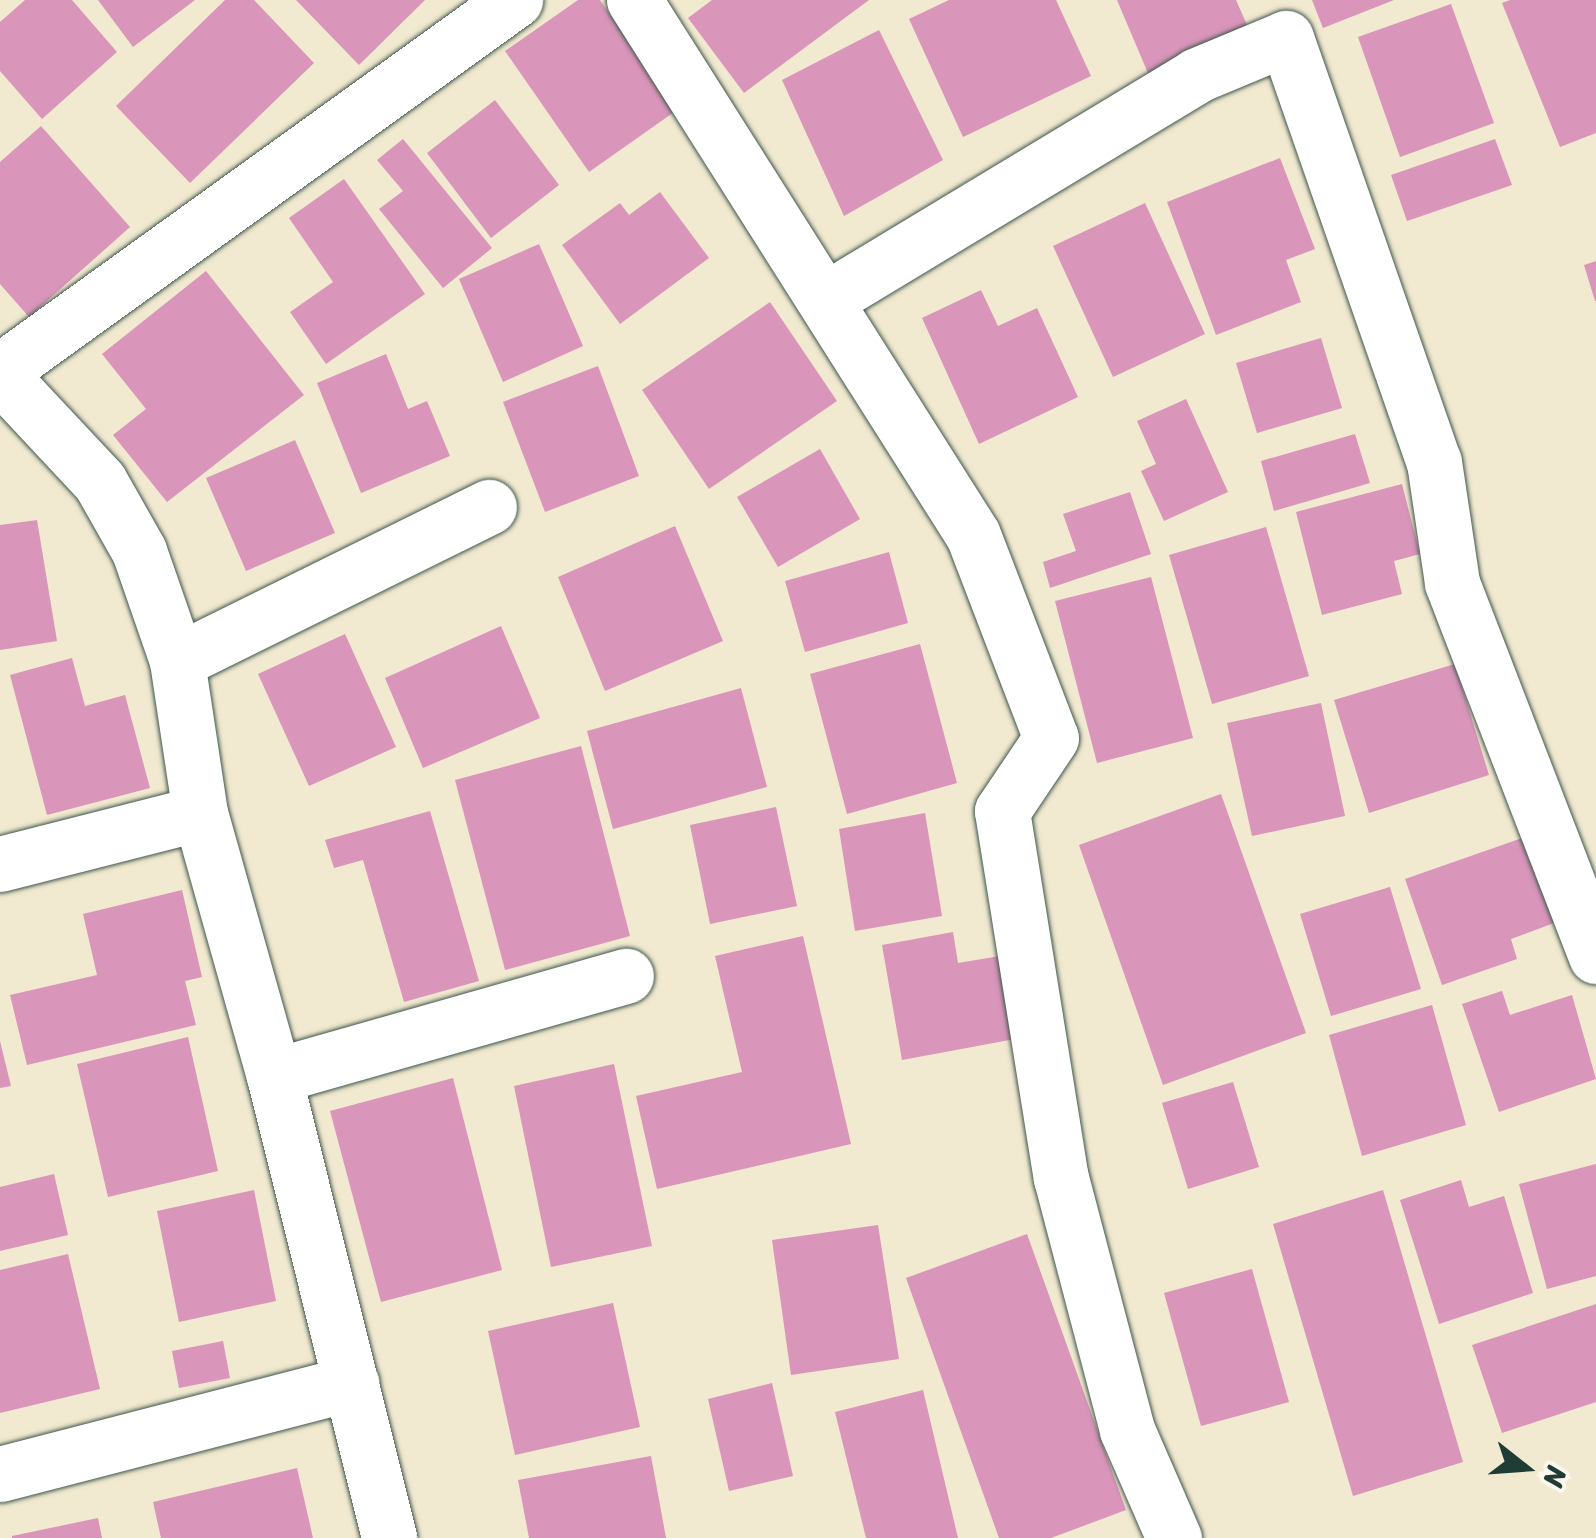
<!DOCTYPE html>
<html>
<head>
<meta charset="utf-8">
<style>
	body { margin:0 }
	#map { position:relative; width:1596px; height:1538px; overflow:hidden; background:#f1e9d0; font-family:Sriracha,sans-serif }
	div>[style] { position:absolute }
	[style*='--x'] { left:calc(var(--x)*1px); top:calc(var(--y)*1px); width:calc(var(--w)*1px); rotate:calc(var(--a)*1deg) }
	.building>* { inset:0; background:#d995ba }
	.roads { filter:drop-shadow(0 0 2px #3e574b) drop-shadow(0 0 2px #3e574b) }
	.minor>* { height:55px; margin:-27.5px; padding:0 27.5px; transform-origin:27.5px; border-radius:27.5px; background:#fff }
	span { translate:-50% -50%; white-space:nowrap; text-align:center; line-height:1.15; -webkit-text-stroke:8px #fbf7ec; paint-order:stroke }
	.north { position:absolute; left:1476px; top:1418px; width:100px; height:100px; -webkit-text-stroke:8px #fbf7ec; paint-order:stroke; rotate:107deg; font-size:28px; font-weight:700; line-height:40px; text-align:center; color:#1f3d34 }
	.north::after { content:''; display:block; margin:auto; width:35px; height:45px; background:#1f3d34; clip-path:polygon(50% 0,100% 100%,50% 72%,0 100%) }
</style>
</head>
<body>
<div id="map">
	<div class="building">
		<div style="clip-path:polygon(25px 0,72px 0,117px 52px,42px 119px,0 71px,0 22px)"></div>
		<div style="clip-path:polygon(98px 0,195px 0,133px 47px)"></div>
		<div style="clip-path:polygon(225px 0,254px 0,314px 63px,190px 183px,116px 106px)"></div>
		<div style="clip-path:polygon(296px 0,425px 0,359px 65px)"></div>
		<div style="clip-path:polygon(578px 0,600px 0,677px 110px,589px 172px,505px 51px)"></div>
		<div style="clip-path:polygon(712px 0,869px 0,744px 93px,688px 18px)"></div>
		<div style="clip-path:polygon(949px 0,1056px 0,1091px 76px,963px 137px,909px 19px)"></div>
		<div style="clip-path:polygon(1117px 0,1236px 0,1251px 34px,1150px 78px)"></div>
		<div style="clip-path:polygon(1312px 0,1394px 0,1323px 28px)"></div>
		<div style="clip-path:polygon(1510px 0,1596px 0,1596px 133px,1560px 147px,1502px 3px)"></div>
		<div style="clip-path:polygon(1451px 4px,1494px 123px,1400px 157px,1358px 37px)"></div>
		<div style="clip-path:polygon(879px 30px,943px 160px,844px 216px,782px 80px)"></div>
		<div style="clip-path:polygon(495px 100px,559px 185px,491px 238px,427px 153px)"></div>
		<div style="clip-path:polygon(41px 126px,130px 227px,29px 317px,0 284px,0 162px)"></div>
		<div style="clip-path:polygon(403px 139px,492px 248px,443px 288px,379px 209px,403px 191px,377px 160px)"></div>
		<div style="clip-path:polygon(1495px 139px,1512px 185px,1407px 221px,1391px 175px)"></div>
		<div style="clip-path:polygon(1280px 158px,1315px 249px,1286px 260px,1301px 302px,1216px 335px,1167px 202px)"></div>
		<div style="clip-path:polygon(344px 179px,425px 294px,326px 364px,290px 312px,333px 282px,289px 218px)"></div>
		<div style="clip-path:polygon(660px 192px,709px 258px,620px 324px,562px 245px,620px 203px,629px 215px)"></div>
		<div style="clip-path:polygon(1145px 203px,1205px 334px,1113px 377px,1053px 246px)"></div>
		<div style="clip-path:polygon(539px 244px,583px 346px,503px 382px,459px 279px)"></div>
		<div style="clip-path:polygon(1596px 261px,1596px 301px,1595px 301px,1584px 265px)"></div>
		<div style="clip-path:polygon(206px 271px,304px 395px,167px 502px,113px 435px,146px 409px,102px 354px)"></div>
		<div style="clip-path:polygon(981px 290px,998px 326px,1037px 308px,1078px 397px,979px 444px,922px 318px)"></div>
		<div style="clip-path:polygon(770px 302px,837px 401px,709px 489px,642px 390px)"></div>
		<div style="clip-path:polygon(1321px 338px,1342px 408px,1257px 433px,1236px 363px)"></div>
		<div style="clip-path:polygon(386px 354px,408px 409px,427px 401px,450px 456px,361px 493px,317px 383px)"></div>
		<div style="clip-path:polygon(598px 366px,639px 476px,545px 512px,503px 402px)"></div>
		<div style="clip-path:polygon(1186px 399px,1228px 492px,1164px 521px,1141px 471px,1156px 464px,1137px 421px)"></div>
		<div style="clip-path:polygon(1355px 434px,1370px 483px,1274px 511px,1261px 461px)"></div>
		<div style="clip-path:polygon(295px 440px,335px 533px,246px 571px,206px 478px)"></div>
		<div style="clip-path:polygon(820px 449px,860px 519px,778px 567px,737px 497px)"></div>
		<div style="clip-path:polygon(1402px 484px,1420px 554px,1394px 561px,1402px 594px,1322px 615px,1296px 512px)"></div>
		<div style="clip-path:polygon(1130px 492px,1151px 554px,1050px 588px,1043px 562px,1076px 551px,1063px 514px)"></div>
		<div style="clip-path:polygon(37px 520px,57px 641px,0 650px,0 525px)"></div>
		<div style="clip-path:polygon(675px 526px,723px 641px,605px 691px,558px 577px)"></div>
		<div style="clip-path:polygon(1266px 527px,1309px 676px,1212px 704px,1169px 555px)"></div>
		<div style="clip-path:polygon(889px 552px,908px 623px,805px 652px,785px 581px)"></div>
		<div style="clip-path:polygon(1151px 577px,1193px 738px,1097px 763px,1055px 601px)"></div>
		<div style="clip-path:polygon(501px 626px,540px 718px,423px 768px,385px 678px)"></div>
		<div style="clip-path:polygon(345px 634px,396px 747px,309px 786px,258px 674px)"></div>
		<div style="clip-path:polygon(920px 644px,957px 783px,847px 814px,810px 674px)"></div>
		<div style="clip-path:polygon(72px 658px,85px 706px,125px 695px,150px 788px,47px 815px,10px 675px)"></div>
		<div style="clip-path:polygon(1455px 664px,1489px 775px,1369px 813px,1334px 700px)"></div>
		<div style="clip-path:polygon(741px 688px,767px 787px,613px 829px,587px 731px)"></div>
		<div style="clip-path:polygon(1321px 703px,1345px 816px,1252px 836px,1227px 723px)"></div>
		<div style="clip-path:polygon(581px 746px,630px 936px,505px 970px,455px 780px)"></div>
		<div style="clip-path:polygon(1221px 794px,1306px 1033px,1163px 1085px,1079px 845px)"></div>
		<div style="clip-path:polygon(776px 807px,797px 906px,710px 924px,690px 825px)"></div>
		<div style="clip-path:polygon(430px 811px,479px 981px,404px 1002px,363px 860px,334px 868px,325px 840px)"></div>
		<div style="clip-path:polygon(925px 813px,942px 916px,855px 931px,839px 829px)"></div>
		<div style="clip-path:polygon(1525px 837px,1554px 923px,1511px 939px,1517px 959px,1442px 985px,1405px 879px)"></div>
		<div style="clip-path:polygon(1390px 887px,1421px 989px,1331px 1016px,1300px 914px)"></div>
		<div style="clip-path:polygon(182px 890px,202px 977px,185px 981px,196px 1025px,27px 1065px,10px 995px,97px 975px,83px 914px)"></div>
		<div style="clip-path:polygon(953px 932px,958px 963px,1000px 956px,1015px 1039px,902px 1060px,882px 945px)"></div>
		<div style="clip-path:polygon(803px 936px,851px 1144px,657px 1189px,636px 1096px,742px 1072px,715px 956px)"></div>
		<div style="clip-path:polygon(1502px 991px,1510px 1015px,1572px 995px,1596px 1079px,1499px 1112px,1462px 1004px)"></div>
		<div style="clip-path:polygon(1432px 1005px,1466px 1125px,1362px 1156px,1329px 1035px)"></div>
		<div style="clip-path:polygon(188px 1037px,218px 1171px,108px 1197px,77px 1064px)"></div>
		<div style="clip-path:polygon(0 1041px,11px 1086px,0 1088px)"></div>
		<div style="clip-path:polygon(614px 1064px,652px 1246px,551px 1267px,514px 1086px)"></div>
		<div style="clip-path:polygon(453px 1078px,502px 1270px,381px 1302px,330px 1111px)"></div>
		<div style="clip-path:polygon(1233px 1082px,1259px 1167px,1188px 1189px,1162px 1103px)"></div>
		<div style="clip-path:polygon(1596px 1164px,1596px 1276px,1547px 1289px,1519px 1184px)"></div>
		<div style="clip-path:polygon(54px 1174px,68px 1235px,0 1251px,0 1187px)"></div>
		<div style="clip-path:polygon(1461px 1180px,1469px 1207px,1504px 1196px,1533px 1293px,1439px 1324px,1400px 1200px)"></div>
		<div style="clip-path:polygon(254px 1190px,276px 1301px,179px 1322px,157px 1211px)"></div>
		<div style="clip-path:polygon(1383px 1190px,1463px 1462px,1353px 1496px,1273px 1224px)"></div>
		<div style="clip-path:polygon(878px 1225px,899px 1359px,791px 1375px,772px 1240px)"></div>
		<div style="clip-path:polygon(1027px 1234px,1126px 1510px,1051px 1538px,999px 1538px,906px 1278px)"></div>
		<div style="clip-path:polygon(68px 1254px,100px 1389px,0 1413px,0 1270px)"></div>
		<div style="clip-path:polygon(1252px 1269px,1289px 1402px,1201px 1426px,1164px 1293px)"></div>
		<div style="clip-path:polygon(613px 1303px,640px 1427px,515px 1455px,488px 1331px)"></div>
		<div style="clip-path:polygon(1596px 1304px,1596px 1402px,1502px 1433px,1472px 1345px)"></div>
		<div style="clip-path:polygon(223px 1341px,230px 1378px,179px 1388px,172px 1351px)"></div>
		<div style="clip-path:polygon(772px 1383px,793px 1476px,729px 1491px,708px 1399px)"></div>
		<div style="clip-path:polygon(923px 1390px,958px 1538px,866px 1538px,835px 1412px)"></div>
		<div style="clip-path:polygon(651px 1456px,666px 1538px,529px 1538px,518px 1480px)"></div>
		<div style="clip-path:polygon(297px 1468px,313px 1538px,161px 1538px,153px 1502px)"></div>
		<div style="clip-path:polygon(98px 1518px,102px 1538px,12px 1538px,12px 1536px)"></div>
	</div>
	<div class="roads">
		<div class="minor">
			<div style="--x:634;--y:0;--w:633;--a:57.64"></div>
			<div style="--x:973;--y:535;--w:217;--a:69"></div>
			<div style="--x:1051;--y:738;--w:88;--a:123.9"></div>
			<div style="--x:1002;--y:811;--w:372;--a:80.9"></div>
			<div style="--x:1061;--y:1178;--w:260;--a:75.3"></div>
			<div style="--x:1127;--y:1430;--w:118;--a:66.5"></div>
			<div style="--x:828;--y:298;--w:431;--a:-31.1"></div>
			<div style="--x:1197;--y:75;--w:96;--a:-22.6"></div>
			<div style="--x:1286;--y:38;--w:449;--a:70.8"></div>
			<div style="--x:1434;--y:462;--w:122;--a:81.5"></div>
			<div style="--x:1452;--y:583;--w:400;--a:68.9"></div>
			<div style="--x:0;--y:371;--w:635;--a:-35.77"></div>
			<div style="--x:0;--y:375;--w:146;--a:46.9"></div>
			<div style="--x:100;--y:482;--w:79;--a:60.5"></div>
			<div style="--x:139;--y:551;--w:116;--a:70.9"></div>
			<div style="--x:177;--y:661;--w:154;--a:81.4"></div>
			<div style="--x:200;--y:813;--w:273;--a:74.3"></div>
			<div style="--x:274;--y:1076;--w:476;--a:76"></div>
			<div style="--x:177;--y:661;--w:348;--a:-26.3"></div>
			<div style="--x:0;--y:864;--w:206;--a:-14.3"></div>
			<div style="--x:274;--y:1076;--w:366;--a:-15.9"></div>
			<div style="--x:0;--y:1474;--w:363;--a:-14.5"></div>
		</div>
	</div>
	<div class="north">N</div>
</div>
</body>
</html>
